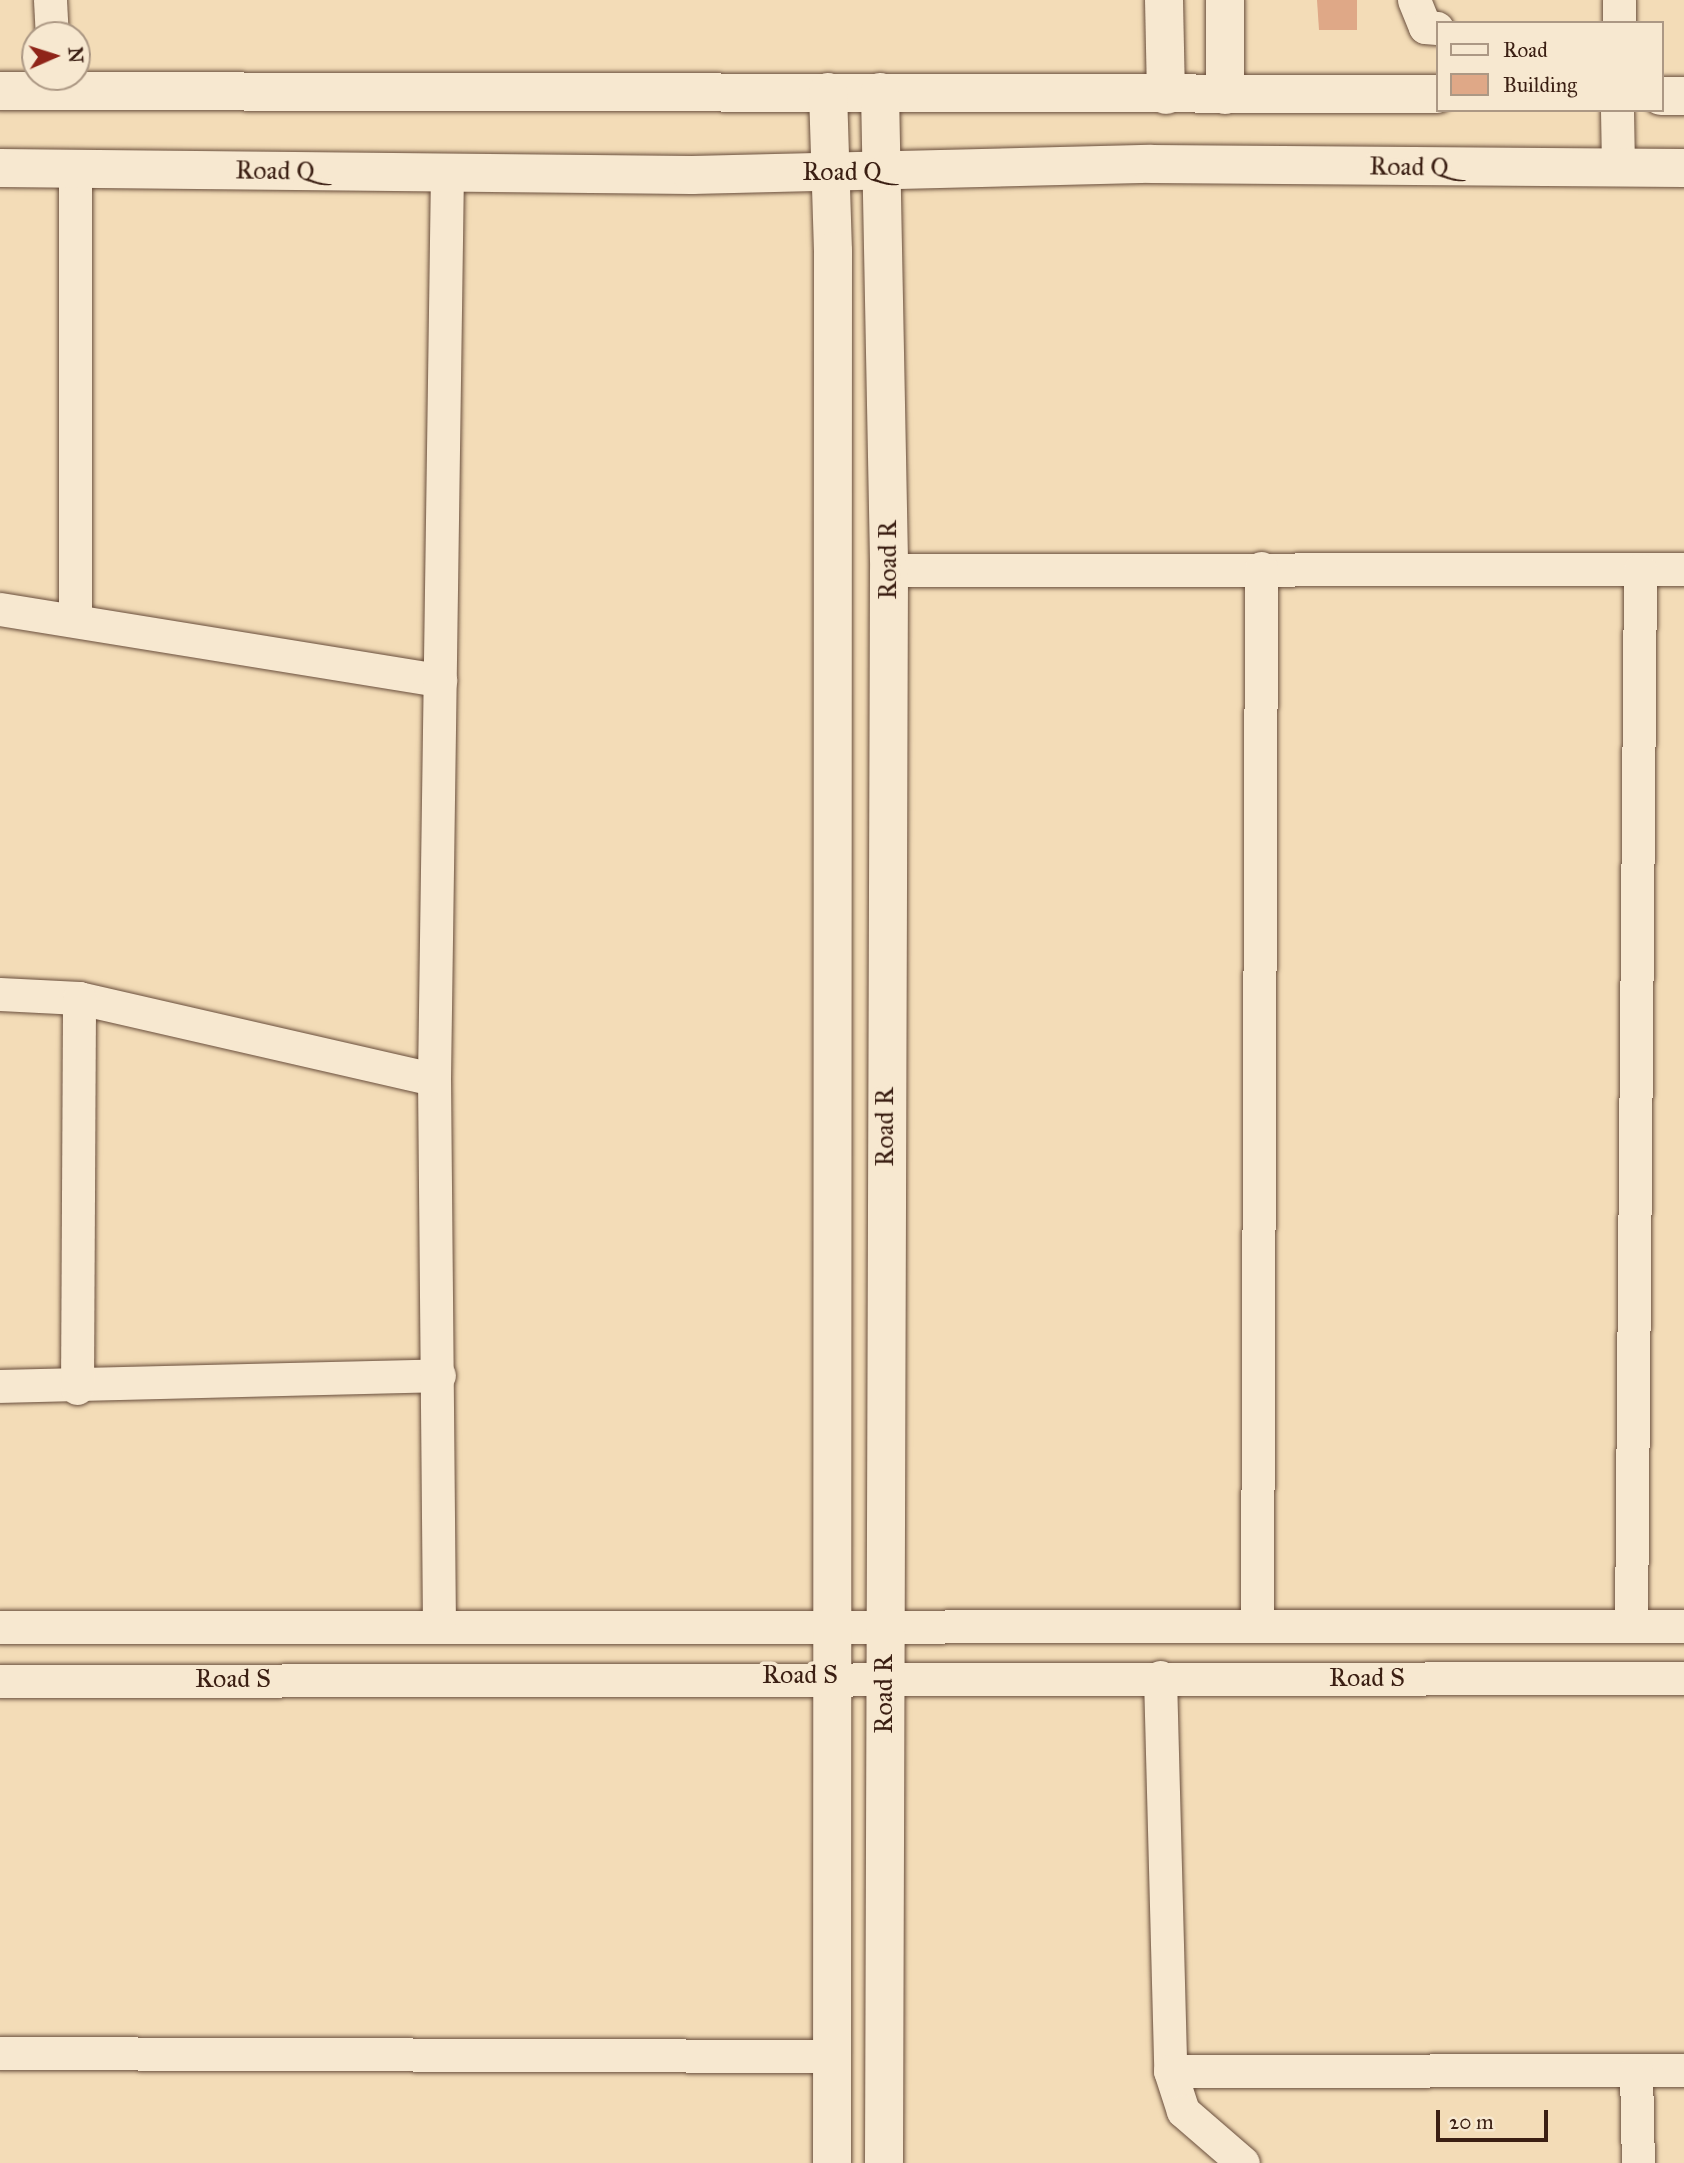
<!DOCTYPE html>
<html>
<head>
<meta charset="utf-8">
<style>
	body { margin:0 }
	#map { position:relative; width:1684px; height:2163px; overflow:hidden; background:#f3dcb7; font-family:"IM FELL Great Primer",serif }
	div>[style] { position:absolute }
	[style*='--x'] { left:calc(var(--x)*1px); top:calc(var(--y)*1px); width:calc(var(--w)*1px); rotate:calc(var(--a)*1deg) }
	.building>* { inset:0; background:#dfa887 }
	.roads { filter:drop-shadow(0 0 2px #694e3c) drop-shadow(0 0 2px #694e3c) }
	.minor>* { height:33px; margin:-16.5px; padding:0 16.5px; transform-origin:16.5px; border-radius:16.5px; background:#f7e8d0 }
	.tertiary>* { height:38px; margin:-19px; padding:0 19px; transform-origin:19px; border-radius:19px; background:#f7e8d0 }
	span { translate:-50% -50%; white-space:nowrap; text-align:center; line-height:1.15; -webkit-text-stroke:7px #f7e8d0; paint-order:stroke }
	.street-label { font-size:26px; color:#3b1f13 }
	.legend { position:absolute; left:1436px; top:21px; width:228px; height:91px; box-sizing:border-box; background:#f7e8d0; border:2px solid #ac9884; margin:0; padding:9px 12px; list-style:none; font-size:21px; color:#3b1f13 }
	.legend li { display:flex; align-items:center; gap:14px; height:35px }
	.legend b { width:35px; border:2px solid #ac9884 }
	.north { position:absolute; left:21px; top:21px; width:70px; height:70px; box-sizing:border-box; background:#f7e8d0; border:2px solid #ac9884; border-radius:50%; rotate:87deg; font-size:19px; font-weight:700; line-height:28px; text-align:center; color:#3b1f13 }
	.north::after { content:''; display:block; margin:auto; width:24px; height:32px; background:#8f2418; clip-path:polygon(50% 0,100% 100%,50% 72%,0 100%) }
	.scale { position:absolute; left:1436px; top:2110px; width:112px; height:32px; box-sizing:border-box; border:4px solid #3b1f13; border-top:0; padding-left:9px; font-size:21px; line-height:24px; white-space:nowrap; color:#3b1f13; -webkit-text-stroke:5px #f7e8d0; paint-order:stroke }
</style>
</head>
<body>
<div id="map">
	<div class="building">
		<div style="clip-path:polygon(1317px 0,1357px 0,1357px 30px,1319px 30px)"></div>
	</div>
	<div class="roads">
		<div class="minor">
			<div style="--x:50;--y:0;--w:35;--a:87"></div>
			<div style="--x:1414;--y:0;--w:29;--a:68"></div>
			<div style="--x:1425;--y:27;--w:12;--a:5"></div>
			<div style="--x:1619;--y:23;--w:23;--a:-90"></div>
			<div style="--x:1617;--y:110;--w:59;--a:89"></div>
			<div style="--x:889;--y:570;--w:795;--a:-0.07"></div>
			<div style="--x:0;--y:609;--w:446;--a:9.2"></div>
			<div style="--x:75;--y:616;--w:447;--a:-90"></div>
			<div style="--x:0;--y:994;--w:79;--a:2.9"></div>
			<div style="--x:79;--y:998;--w:364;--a:12.9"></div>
			<div style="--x:0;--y:1386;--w:439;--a:-1.4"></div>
			<div style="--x:77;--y:1388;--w:390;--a:-89.7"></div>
			<div style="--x:1257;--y:1626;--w:1058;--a:-89.78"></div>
			<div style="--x:1631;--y:1626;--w:1056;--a:-89.51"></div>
			<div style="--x:0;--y:1627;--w:1684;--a:-0.03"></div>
			<div style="--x:439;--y:1627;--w:548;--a:-90.52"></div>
			<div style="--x:434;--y:1079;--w:907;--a:-89.18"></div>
			<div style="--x:1160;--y:1677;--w:394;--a:88.5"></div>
			<div style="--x:1170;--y:2071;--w:42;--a:72"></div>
			<div style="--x:1183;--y:2111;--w:79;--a:40.9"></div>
			<div style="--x:0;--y:1681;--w:1684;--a:-0.1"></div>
			<div style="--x:0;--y:2053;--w:831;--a:0.21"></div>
			<div style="--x:1170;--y:2071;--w:514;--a:-0.11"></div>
			<div style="--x:1636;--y:2071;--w:92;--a:88.8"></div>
		</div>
		<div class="tertiary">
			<div style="--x:1164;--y:0;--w:95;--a:88.8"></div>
			<div style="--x:0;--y:91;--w:1437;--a:0.12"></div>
			<div style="--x:828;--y:92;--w:159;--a:88.2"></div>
			<div style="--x:833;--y:251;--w:1912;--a:90.03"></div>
			<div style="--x:880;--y:92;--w:478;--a:88.9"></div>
			<div style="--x:889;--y:570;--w:1593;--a:90.18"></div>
			<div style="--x:1225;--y:95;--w:95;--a:-90"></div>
			<div style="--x:1661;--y:96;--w:23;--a:0"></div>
			<div style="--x:0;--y:168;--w:692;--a:0.58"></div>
			<div style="--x:692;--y:175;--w:459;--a:-1.4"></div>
			<div style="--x:1151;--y:164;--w:533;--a:0.43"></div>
		</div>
	</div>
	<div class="street-label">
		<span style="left:1409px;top:167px;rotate:1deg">Road Q</span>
		<span style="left:275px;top:171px;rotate:1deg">Road Q</span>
		<span style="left:842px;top:172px">Road Q</span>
		<span style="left:888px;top:560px;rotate:-90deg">Road R</span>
		<span style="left:885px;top:1127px;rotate:-90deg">Road R</span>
		<span style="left:800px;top:1675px">Road S</span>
		<span style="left:1367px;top:1678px">Road S</span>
		<span style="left:233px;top:1679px">Road S</span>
		<span style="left:884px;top:1694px;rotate:-90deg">Road R</span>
	</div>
	<ul class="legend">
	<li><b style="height:9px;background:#f7e8d0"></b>Road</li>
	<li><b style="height:19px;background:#dfa887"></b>Building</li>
	</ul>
	<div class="north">N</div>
	<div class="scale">20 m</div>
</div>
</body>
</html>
